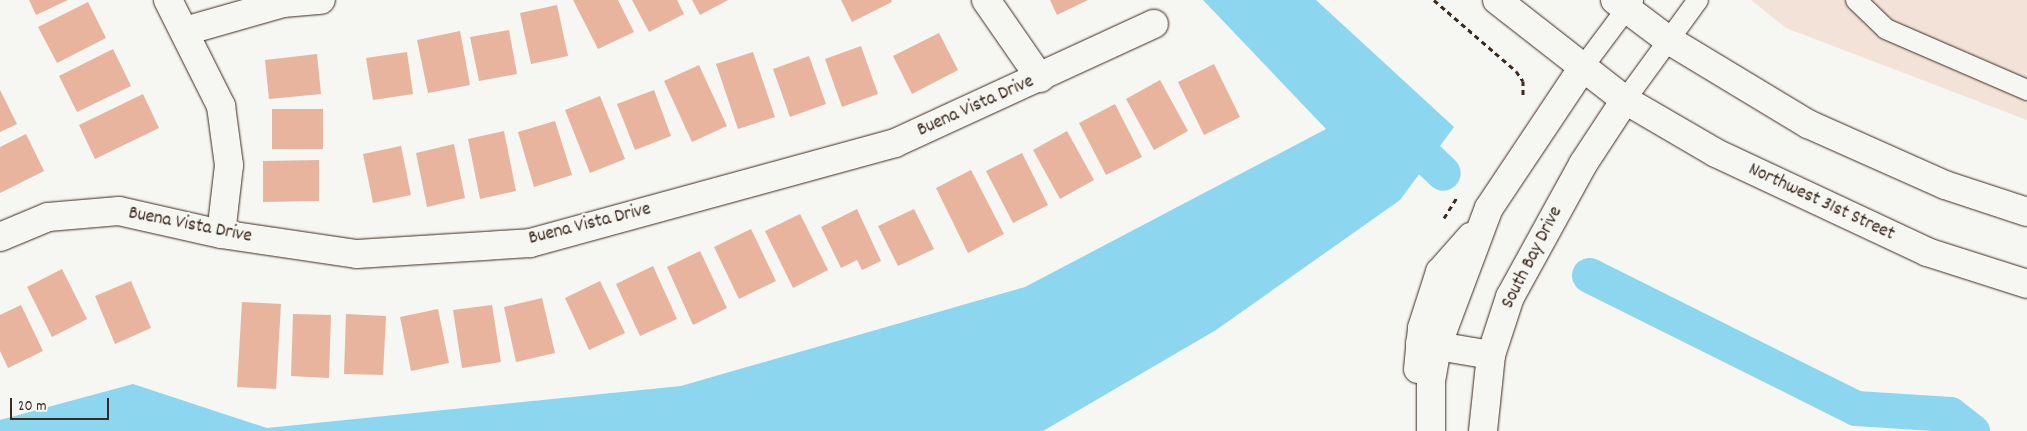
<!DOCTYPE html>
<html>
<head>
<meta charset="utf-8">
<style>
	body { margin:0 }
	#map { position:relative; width:2027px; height:431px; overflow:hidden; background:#f6f6f2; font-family:Dekko,sans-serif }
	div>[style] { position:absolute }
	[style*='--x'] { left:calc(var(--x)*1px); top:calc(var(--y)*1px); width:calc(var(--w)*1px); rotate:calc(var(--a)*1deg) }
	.built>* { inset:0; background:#f2e2d8 }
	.water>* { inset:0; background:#8dd6ef }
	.canal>* { height:35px; margin:-17.5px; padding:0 17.5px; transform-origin:17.5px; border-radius:17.5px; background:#8dd6ef }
	.building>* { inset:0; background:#e9b49d }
	.path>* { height:3px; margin-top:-1.5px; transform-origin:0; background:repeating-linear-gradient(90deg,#3b2a1e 0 5px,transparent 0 9px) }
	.roads { filter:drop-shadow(0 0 1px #3b2a1e) drop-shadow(0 0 1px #3b2a1e) }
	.lane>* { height:20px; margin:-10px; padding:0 10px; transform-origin:10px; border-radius:10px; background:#f6f6f2 }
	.street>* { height:28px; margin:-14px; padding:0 14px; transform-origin:14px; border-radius:14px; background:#f6f6f2 }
	.secondary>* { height:28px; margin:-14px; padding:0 14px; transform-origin:14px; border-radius:14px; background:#f6f6f2 }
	span { translate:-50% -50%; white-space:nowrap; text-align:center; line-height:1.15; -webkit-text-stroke:5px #f6f6f2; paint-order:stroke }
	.street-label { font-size:19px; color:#3b2a1e }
	.scale { position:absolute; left:10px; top:398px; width:99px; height:22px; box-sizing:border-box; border:2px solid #3b2a1e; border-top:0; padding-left:6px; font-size:15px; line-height:18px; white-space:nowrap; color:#3b2a1e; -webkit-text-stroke:4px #f6f6f2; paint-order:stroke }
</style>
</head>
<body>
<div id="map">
	<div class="built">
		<div style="clip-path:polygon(1751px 0,2027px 0,2027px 120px,1786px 28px)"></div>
	</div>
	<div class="water">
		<div style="clip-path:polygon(1203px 0,1316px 0,1454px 127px,1400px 200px,1216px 330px,1043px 431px,0 431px,0 420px,133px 384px,267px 428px,681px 386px,1025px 287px,1326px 129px)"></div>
	</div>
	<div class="canal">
		<div style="--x:1395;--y:127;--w:66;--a:43.8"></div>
		<div style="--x:1589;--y:275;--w:298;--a:26.5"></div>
		<div style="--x:1856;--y:408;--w:94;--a:3.7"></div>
		<div style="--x:1950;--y:414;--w:28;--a:38"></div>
	</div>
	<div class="building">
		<div style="clip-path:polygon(29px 0,68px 0,36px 15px)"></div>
		<div style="clip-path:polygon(573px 0,618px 0,634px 32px,598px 49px)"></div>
		<div style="clip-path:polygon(632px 0,677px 0,684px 14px,649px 32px)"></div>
		<div style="clip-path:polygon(692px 0,728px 0,700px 15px)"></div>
		<div style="clip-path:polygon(841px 0,891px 0,892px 2px,852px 22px)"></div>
		<div style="clip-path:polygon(1050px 0,1088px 0,1057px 15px)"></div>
		<div style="clip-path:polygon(88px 2px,106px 38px,57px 63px,38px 27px)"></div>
		<div style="clip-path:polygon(557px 5px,568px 56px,531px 64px,520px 13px)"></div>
		<div style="clip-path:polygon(509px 30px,517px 74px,479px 81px,470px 37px)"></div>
		<div style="clip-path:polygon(460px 31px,470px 85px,428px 93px,417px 40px)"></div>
		<div style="clip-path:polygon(939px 33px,958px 70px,912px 94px,893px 56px)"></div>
		<div style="clip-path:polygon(861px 46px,878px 94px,842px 107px,825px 59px)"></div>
		<div style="clip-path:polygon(113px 49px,131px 86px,77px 112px,59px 76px)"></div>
		<div style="clip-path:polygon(407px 52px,413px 94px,373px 100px,366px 58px)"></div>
		<div style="clip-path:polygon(753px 52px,775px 117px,738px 129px,716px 64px)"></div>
		<div style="clip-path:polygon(317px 54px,321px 94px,269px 99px,265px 60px)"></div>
		<div style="clip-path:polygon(809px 56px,826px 104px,790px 117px,773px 69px)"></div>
		<div style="clip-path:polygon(1214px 64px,1240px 117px,1204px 135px,1178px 82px)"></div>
		<div style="clip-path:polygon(699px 65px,727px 126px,692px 142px,664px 81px)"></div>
		<div style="clip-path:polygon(1160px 80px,1188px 131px,1154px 150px,1126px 99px)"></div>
		<div style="clip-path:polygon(0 90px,17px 124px,0 132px)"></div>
		<div style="clip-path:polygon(654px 90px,671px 136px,635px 150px,617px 104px)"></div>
		<div style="clip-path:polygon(143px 94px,159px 128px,95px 159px,79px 125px)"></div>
		<div style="clip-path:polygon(600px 96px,625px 159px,590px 173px,565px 110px)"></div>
		<div style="clip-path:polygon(1115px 104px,1142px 157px,1106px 175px,1079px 123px)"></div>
		<div style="clip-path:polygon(272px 109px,323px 109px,323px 149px,272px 149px)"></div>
		<div style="clip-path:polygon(555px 121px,572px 175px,534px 187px,518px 132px)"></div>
		<div style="clip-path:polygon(504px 131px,516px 191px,480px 199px,468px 139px)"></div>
		<div style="clip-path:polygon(1067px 131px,1094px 180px,1060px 199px,1033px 150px)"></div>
		<div style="clip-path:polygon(26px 134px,44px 171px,0 193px,0 147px)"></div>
		<div style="clip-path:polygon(454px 144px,465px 198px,427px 207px,416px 153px)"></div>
		<div style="clip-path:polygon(401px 146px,411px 195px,373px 203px,363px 154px)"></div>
		<div style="clip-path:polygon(1022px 153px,1048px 205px,1013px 223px,986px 171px)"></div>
		<div style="clip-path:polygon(319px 160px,319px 201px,263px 202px,263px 161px)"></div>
		<div style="clip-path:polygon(971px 170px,1004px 234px,968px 253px,936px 188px)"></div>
		<div style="clip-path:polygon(857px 209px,881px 261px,862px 270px,857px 260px,841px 268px,821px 227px)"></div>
		<div style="clip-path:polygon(914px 209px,934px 249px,898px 266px,878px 226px)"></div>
		<div style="clip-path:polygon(800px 214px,828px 270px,793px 288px,765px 231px)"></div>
		<div style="clip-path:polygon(751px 229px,776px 281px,739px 299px,714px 247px)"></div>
		<div style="clip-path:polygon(700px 251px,727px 308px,693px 325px,667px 267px)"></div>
		<div style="clip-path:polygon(653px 266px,677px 319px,640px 336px,616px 284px)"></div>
		<div style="clip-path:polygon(62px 269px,87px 319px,52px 337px,27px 287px)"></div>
		<div style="clip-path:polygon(131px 281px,151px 328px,115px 344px,95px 296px)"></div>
		<div style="clip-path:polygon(600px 281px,625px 333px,589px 350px,565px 298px)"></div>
		<div style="clip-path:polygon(542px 298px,555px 353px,516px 362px,504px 307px)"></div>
		<div style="clip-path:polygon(242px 302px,281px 304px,276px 389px,237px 387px)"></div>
		<div style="clip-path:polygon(21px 305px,43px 351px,8px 368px,0 351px,0 315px)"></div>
		<div style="clip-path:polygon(492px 305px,501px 362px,462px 368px,453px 310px)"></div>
		<div style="clip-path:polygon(438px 309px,449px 363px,411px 371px,400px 317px)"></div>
		<div style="clip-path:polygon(293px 314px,331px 315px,329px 378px,291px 376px)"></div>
		<div style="clip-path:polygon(346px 314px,386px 316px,383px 375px,344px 374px)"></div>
	</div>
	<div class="path">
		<div style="--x:1434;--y:0;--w:108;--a:40.9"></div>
		<div style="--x:1516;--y:71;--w:12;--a:55"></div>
		<div style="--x:1523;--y:81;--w:16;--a:90"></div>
		<div style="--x:1444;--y:218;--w:26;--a:-58"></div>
	</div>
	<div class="roads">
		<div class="lane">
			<div style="--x:1856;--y:0;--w:42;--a:44"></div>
			<div style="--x:1886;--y:29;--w:154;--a:23.4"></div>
			<div style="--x:1583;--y:67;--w:84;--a:-53.3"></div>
			<div style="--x:1625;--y:100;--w:124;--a:-53.9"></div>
		</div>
		<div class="street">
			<div style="--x:168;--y:0;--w:119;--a:63.4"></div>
			<div style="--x:221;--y:106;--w:60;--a:82.3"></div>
			<div style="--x:229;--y:165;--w:69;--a:96.6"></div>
			<div style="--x:986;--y:0;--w:95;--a:55.3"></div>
			<div style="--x:185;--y:31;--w:102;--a:-15.9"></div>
			<div style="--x:283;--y:3;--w:38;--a:-5"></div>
			<div style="--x:0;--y:237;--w:52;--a:-22.6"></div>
			<div style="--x:48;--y:217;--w:71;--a:-4.8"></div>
			<div style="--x:119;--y:211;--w:105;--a:12.7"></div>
			<div style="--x:221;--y:234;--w:137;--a:8.4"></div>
			<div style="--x:357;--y:254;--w:173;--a:-3.6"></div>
			<div style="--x:530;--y:243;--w:378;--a:-15.3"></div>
			<div style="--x:895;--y:143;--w:285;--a:-24.7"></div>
			<div style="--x:1420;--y:343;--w:72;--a:9.6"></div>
			<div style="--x:1418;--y:369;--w:41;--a:-84.4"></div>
			<div style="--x:1422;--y:328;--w:59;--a:-72.2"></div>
			<div style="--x:1440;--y:272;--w:47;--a:-48.5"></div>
			<div style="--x:1431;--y:431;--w:50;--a:-90"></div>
			<div style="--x:1431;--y:381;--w:36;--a:-80"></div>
			<div style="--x:1437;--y:346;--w:147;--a:-69.4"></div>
			<div style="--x:1489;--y:208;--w:169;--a:-56.3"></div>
			<div style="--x:1483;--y:431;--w:76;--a:-84"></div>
			<div style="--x:1491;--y:355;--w:61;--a:-71.9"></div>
			<div style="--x:1510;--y:297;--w:152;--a:-61.2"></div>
			<div style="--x:1583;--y:164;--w:77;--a:-56.7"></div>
		</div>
		<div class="secondary">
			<div style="--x:1497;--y:0;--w:162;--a:38"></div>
			<div style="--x:1625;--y:100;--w:105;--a:30.2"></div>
			<div style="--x:1716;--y:153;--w:233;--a:25.1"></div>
			<div style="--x:1927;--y:252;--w:105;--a:17.7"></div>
			<div style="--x:1615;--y:0;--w:65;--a:36.9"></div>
			<div style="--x:1667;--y:39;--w:165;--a:31.1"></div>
			<div style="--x:1808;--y:124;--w:150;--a:24"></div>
			<div style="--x:1945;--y:185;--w:86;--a:18.2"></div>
		</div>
	</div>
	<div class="street-label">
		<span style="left:976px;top:107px;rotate:-24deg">Buena Vista Drive</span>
		<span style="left:1821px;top:203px;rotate:25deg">Northwest 31st Street</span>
		<span style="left:590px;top:225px;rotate:-14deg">Buena Vista Drive</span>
		<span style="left:190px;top:226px;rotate:11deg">Buena Vista Drive</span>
		<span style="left:1533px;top:258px;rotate:-63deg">South Bay Drive</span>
	</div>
	<div class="scale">20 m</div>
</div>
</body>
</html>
